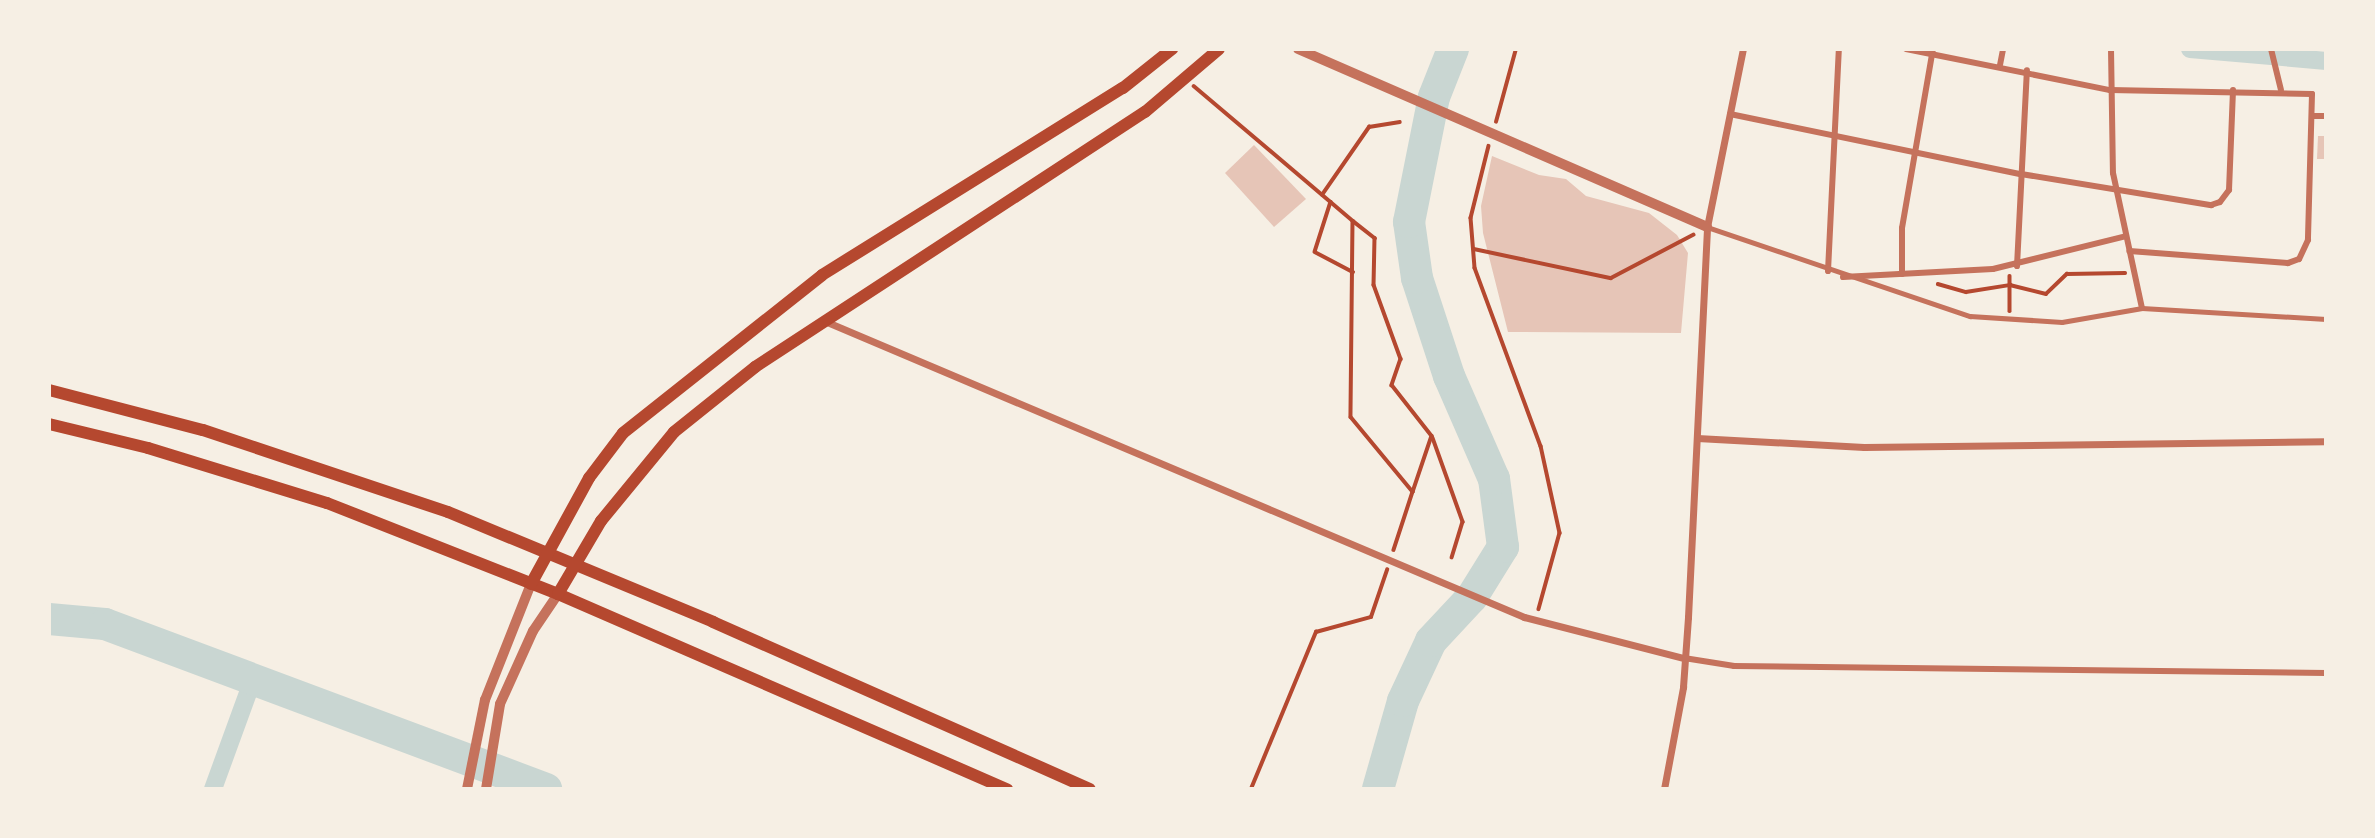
<!DOCTYPE html>
<html>
<head>
<meta charset="utf-8">
<style>
	body { margin:0 }
	#map { position:relative; width:2375px; height:838px; overflow:hidden; background:#f6efe4; font-family:"Asap Condensed",sans-serif }
	div>[style] { position:absolute }
	[style*='--x'] { left:calc(var(--x)*1px); top:calc(var(--y)*1px); width:calc(var(--w)*1px); rotate:calc(var(--a)*1deg) }
	.canal>* { height:18px; margin:-9px; padding:0 9px; transform-origin:9px; border-radius:9px; background:#c9d6d2 }
	.river>* { height:32px; margin:-16px; padding:0 16px; transform-origin:16px; border-radius:16px; background:#c9d6d2 }
	.building>* { inset:0; background:#e6c5b7 }
	.path>* { height:3.5px; margin:-1.75px; padding:0 1.75px; transform-origin:1.75px; border-radius:1.75px; background:#b5482f }
	.service>* { height:4.5px; margin:-2.25px; padding:0 2.25px; transform-origin:2.25px; border-radius:2.25px; background:#c5725c }
	.pedestrian>* { height:6px; margin:-3px; padding:0 3px; transform-origin:3px; border-radius:3px; background:#c5725c }
	.minor>* { height:7px; margin:-3.5px; padding:0 3.5px; transform-origin:3.5px; border-radius:3.5px; background:#c5725c }
	.tertiary>* { height:10px; margin:-5px; padding:0 5px; transform-origin:5px; border-radius:5px; background:#c5725c }
	.secondary>* { height:12px; margin:-6px; padding:0 6px; transform-origin:6px; border-radius:6px; background:#b5482f }
	span { translate:-50% -50%; white-space:nowrap; text-align:center; line-height:1.15; -webkit-text-stroke:5px #f6efe4; paint-order:stroke }
	.frame { position:absolute; inset:0; border:51px solid #f6efe4; pointer-events:none }
</style>
</head>
<body>
<div id="map">
	<div class="canal">
		<div style="--x:2190;--y:49;--w:137;--a:5"></div>
		<div style="--x:213;--y:789;--w:117;--a:-70"></div>
	</div>
	<div class="river">
		<div style="--x:49;--y:619;--w:56;--a:5.1"></div>
		<div style="--x:105;--y:624;--w:471;--a:20.5"></div>
		<div style="--x:1378;--y:789;--w:91;--a:-74.1"></div>
		<div style="--x:1403;--y:701;--w:66;--a:-65"></div>
		<div style="--x:1431;--y:641;--w:60;--a:-47"></div>
		<div style="--x:1472;--y:597;--w:59;--a:-58.2"></div>
		<div style="--x:1503;--y:547;--w:69;--a:-97.5"></div>
		<div style="--x:1494;--y:479;--w:112;--a:-113.6"></div>
		<div style="--x:1449;--y:376;--w:103;--a:-108.1"></div>
		<div style="--x:1417;--y:278;--w:57;--a:-98.1"></div>
		<div style="--x:1409;--y:222;--w:127;--a:-78.7"></div>
		<div style="--x:1434;--y:97;--w:52;--a:-68.4"></div>
	</div>
	<div class="building">
		<div style="clip-path:polygon(2318px 136px,2326px 136px,2326px 159px,2317px 159px)"></div>
		<div style="clip-path:polygon(1254px 145px,1306px 199px,1274px 227px,1225px 173px)"></div>
		<div style="clip-path:polygon(1492px 156px,1539px 175px,1566px 179px,1586px 196px,1649px 213px,1677px 235px,1688px 253px,1681px 333px,1508px 332px,1483px 233px,1481px 206px)"></div>
	</div>
	<div class="path">
		<div style="--x:1194;--y:86;--w:209;--a:40.3"></div>
		<div style="--x:1353;--y:221;--w:196;--a:90.6"></div>
		<div style="--x:1351;--y:417;--w:97;--a:50.4"></div>
		<div style="--x:1413;--y:492;--w:61;--a:108.1"></div>
		<div style="--x:1496;--y:122;--w:76;--a:-74.7"></div>
		<div style="--x:1489;--y:146;--w:74;--a:104"></div>
		<div style="--x:1471;--y:218;--w:50;--a:85.4"></div>
		<div style="--x:1475;--y:268;--w:190;--a:69.7"></div>
		<div style="--x:1541;--y:446;--w:89;--a:77.7"></div>
		<div style="--x:1560;--y:533;--w:79;--a:105.4"></div>
		<div style="--x:1322;--y:195;--w:83;--a:-55.3"></div>
		<div style="--x:1369;--y:127;--w:31;--a:-9"></div>
		<div style="--x:1331;--y:202;--w:52;--a:107.7"></div>
		<div style="--x:1315;--y:252;--w:43;--a:27.8"></div>
		<div style="--x:1353;--y:221;--w:28;--a:38"></div>
		<div style="--x:1375;--y:238;--w:47;--a:91.2"></div>
		<div style="--x:1374;--y:285;--w:79;--a:70"></div>
		<div style="--x:1401;--y:359;--w:28;--a:109"></div>
		<div style="--x:1392;--y:385;--w:65;--a:51.9"></div>
		<div style="--x:1432;--y:436;--w:59;--a:108.7"></div>
		<div style="--x:1474;--y:249;--w:140;--a:12"></div>
		<div style="--x:1611;--y:278;--w:93;--a:-27.7"></div>
		<div style="--x:2010;--y:276;--w:35;--a:90"></div>
		<div style="--x:1938;--y:284;--w:29;--a:16"></div>
		<div style="--x:1966;--y:292;--w:45;--a:-9"></div>
		<div style="--x:2010;--y:285;--w:37;--a:14"></div>
		<div style="--x:2046;--y:294;--w:29;--a:-44"></div>
		<div style="--x:2067;--y:274;--w:58;--a:-1"></div>
		<div style="--x:1433;--y:438;--w:89;--a:70.3"></div>
		<div style="--x:1463;--y:522;--w:37;--a:107"></div>
		<div style="--x:1251;--y:789;--w:170;--a:-67.5"></div>
		<div style="--x:1316;--y:632;--w:57;--a:-15.3"></div>
		<div style="--x:1371;--y:617;--w:50;--a:-71.2"></div>
	</div>
	<div class="service">
		<div style="--x:1707;--y:227;--w:278;--a:18.7"></div>
		<div style="--x:1970;--y:316;--w:92;--a:3.7"></div>
		<div style="--x:2062;--y:322;--w:81;--a:-9.9"></div>
		<div style="--x:2142;--y:308;--w:184;--a:3.4"></div>
	</div>
	<div class="pedestrian">
		<div style="--x:1906;--y:49;--w:208;--a:11.4"></div>
		<div style="--x:2110;--y:90;--w:202;--a:1.1"></div>
		<div style="--x:2312;--y:94;--w:146;--a:91.6"></div>
		<div style="--x:2308;--y:240;--w:21;--a:115"></div>
		<div style="--x:2299;--y:259;--w:12;--a:160"></div>
		<div style="--x:2288;--y:263;--w:159;--a:-175.7"></div>
		<div style="--x:2111;--y:49;--w:124;--a:89.1"></div>
		<div style="--x:2113;--y:173;--w:138;--a:77.9"></div>
		<div style="--x:2271;--y:49;--w:42;--a:76.3"></div>
		<div style="--x:2000;--y:65;--w:16;--a:-79"></div>
		<div style="--x:1730;--y:114;--w:297;--a:11.7"></div>
		<div style="--x:2021;--y:174;--w:193;--a:9.3"></div>
		<div style="--x:2211;--y:205;--w:9;--a:-18"></div>
		<div style="--x:2220;--y:202;--w:15;--a:-53"></div>
		<div style="--x:2229;--y:190;--w:100;--a:-87.7"></div>
		<div style="--x:2314;--y:116;--w:12;--a:0"></div>
		<div style="--x:2017;--y:266;--w:196;--a:-87.1"></div>
		<div style="--x:1828;--y:271;--w:222;--a:-87.2"></div>
		<div style="--x:1902;--y:274;--w:46;--a:-90"></div>
		<div style="--x:1902;--y:228;--w:182;--a:-80.2"></div>
		<div style="--x:1843;--y:277;--w:150;--a:-3.1"></div>
		<div style="--x:1993;--y:269;--w:137;--a:-13.9"></div>
		<div style="--x:1684;--y:658;--w:51;--a:9.1"></div>
		<div style="--x:1734;--y:666;--w:592;--a:0.68"></div>
	</div>
	<div class="minor">
		<div style="--x:827;--y:322;--w:757;--a:22.94"></div>
		<div style="--x:1524;--y:617;--w:165;--a:14.4"></div>
		<div style="--x:1697;--y:438;--w:167;--a:3.1"></div>
		<div style="--x:1864;--y:447;--w:462;--a:-0.7"></div>
		<div style="--x:1664;--y:789;--w:104;--a:-79.4"></div>
		<div style="--x:1683;--y:687;--w:70;--a:-85.9"></div>
		<div style="--x:1688;--y:617;--w:390;--a:-87.2"></div>
		<div style="--x:1707;--y:227;--w:182;--a:-78.6"></div>
	</div>
	<div class="tertiary">
		<div style="--x:1298;--y:49;--w:446;--a:23.5"></div>
		<div style="--x:467;--y:789;--w:91;--a:-78.6"></div>
		<div style="--x:485;--y:700;--w:125;--a:-68.4"></div>
		<div style="--x:486;--y:789;--w:86;--a:-80.6"></div>
		<div style="--x:500;--y:704;--w:80;--a:-65.7"></div>
		<div style="--x:533;--y:631;--w:45;--a:-56"></div>
	</div>
	<div class="secondary">
		<div style="--x:49;--y:390;--w:159;--a:14.6"></div>
		<div style="--x:203;--y:430;--w:258;--a:18.5"></div>
		<div style="--x:448;--y:512;--w:287;--a:22.5"></div>
		<div style="--x:713;--y:622;--w:412;--a:23.9"></div>
		<div style="--x:49;--y:424;--w:102;--a:13.6"></div>
		<div style="--x:148;--y:448;--w:187;--a:17.1"></div>
		<div style="--x:327;--y:503;--w:248;--a:21.5"></div>
		<div style="--x:558;--y:594;--w:490;--a:23.5"></div>
		<div style="--x:531;--y:584;--w:121;--a:-61.3"></div>
		<div style="--x:589;--y:478;--w:56;--a:-52.9"></div>
		<div style="--x:623;--y:433;--w:254;--a:-38.4"></div>
		<div style="--x:822;--y:275;--w:354;--a:-31.9"></div>
		<div style="--x:1123;--y:88;--w:63;--a:-38.5"></div>
		<div style="--x:558;--y:594;--w:85;--a:-59.5"></div>
		<div style="--x:601;--y:521;--w:115;--a:-50.6"></div>
		<div style="--x:674;--y:432;--w:104;--a:-38.7"></div>
		<div style="--x:755;--y:367;--w:466;--a:-33.2"></div>
		<div style="--x:1145;--y:112;--w:97;--a:-40.4"></div>
	</div>
	<div class="frame"></div>
</div>
</body>
</html>
